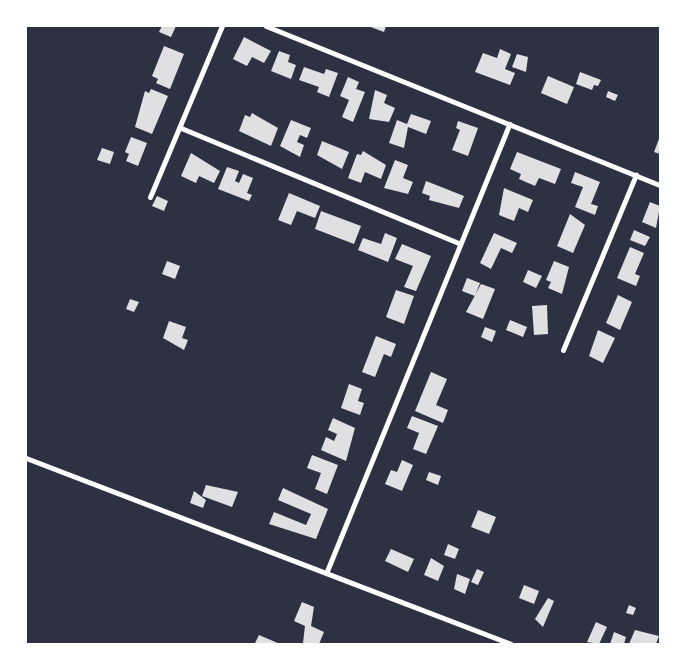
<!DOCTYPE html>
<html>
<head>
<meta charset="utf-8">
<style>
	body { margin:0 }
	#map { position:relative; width:686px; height:670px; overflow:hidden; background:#2d3142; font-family:Bitter,serif }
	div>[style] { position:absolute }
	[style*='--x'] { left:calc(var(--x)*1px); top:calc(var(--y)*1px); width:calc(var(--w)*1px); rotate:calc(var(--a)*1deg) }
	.building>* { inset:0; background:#e0e0e3 }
	.minor>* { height:5px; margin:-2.5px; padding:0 2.5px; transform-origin:2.5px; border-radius:2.5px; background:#fff }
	span { translate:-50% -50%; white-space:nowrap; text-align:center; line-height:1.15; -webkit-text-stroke:4.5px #fff; paint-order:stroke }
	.frame { position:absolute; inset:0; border:27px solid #fff; pointer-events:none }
</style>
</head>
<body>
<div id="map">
	<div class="building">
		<div style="clip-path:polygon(162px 26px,176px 26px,171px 37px,159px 32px)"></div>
		<div style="clip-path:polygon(368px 26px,386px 26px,384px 32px)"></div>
		<div style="clip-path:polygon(244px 37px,271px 51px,264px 63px,252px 57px,247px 66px,233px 59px)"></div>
		<div style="clip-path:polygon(164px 46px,184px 54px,170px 89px,156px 83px,158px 79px,152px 76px)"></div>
		<div style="clip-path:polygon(500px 49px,511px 54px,505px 69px,515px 73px,510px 85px,475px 72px,483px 53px,497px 58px)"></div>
		<div style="clip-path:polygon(279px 51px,290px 55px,288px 62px,296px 65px,291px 79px,271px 71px)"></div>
		<div style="clip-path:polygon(517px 54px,528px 57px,526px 72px,512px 67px)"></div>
		<div style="clip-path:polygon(304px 67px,324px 74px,326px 69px,338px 73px,329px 97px,317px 92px,319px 87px,299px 80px)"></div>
		<div style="clip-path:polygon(580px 72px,601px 80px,598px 86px,594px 85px,592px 90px,576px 84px)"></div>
		<div style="clip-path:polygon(548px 76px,574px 87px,567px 104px,541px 93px)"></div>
		<div style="clip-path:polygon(348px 77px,359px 82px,356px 89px,365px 92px,353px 122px,342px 117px,349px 100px,340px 96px)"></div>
		<div style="clip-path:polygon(151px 89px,168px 96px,152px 134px,135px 127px,145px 91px,149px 93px)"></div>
		<div style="clip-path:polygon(375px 90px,387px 95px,384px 103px,395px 108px,389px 122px,369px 119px)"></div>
		<div style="clip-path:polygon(608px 91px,618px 95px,615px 101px,606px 97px)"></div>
		<div style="clip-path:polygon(252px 113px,278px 128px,271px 146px,239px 131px,245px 115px,250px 117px)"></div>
		<div style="clip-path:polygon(411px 114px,431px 121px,426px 134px,408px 127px,404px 148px,389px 143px,397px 120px,407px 124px)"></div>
		<div style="clip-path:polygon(291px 120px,311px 128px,307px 138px,300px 135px,297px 142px,304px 145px,300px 157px,280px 146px)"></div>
		<div style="clip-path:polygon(458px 121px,478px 128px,468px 156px,452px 150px,460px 130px,456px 128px)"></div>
		<div style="clip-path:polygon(660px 136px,660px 154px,654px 152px)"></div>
		<div style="clip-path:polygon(131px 137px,147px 143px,138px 166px,126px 161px,129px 154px,125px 152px)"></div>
		<div style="clip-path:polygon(322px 141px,349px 152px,342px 169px,317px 155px)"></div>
		<div style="clip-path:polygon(102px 148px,114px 152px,110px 164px,97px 160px)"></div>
		<div style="clip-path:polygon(363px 151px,386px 165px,381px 179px,365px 172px,361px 183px,348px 178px,357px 154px,361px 155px)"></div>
		<div style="clip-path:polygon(517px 152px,561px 169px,555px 184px,539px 178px,535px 186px,519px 179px,521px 174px,510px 169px)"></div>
		<div style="clip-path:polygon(191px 153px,220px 171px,214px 183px,199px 176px,196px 183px,181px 176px)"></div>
		<div style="clip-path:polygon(395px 160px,408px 165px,403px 178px,413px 182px,408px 194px,384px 188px)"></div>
		<div style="clip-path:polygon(227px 167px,239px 171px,235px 181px,239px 183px,243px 174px,253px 178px,247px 193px,252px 195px,249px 201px,218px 189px)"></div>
		<div style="clip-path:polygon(575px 172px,600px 182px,591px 204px,598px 206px,595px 215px,575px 207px,583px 187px,571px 183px)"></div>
		<div style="clip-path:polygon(426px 181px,464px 196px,459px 208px,429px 200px,430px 196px,422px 193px)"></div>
		<div style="clip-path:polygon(504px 188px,533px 200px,528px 212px,519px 208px,514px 221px,499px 215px)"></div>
		<div style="clip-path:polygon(289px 193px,320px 206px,315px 218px,297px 211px,291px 225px,278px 220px)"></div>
		<div style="clip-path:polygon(157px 196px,168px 201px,164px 211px,152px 206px)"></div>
		<div style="clip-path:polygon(650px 202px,660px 206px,656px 228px,642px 222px)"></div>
		<div style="clip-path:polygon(321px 211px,361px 226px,354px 244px,315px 229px)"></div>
		<div style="clip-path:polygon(570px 214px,585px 225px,573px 253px,557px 246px)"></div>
		<div style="clip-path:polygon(634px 230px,650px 237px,645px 246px,630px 240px)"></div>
		<div style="clip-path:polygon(385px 233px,397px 238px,388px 262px,358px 250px,363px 238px,381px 244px)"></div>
		<div style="clip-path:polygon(494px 233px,517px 243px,512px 253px,501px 248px,491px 269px,480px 263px)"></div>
		<div style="clip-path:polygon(402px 244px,431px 256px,416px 291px,404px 287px,413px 266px,395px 259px)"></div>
		<div style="clip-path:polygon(630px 247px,644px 253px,635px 274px,640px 276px,636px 286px,617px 278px)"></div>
		<div style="clip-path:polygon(167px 261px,180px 266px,175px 279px,162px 274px)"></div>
		<div style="clip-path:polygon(554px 261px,569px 267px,562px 294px,548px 288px,551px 282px,546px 280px)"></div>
		<div style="clip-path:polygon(528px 270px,542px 276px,536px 288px,523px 282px)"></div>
		<div style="clip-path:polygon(467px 278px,480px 283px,475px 296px,462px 291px)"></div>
		<div style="clip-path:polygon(481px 284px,495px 289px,483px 319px,466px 312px)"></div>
		<div style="clip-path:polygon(396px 290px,414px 296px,404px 324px,386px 317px)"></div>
		<div style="clip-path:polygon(618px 295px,632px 302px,620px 330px,606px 323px)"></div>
		<div style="clip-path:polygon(130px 299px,139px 302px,134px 312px,126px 309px)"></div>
		<div style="clip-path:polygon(547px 305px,548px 334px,534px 335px,532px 306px)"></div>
		<div style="clip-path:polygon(510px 320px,527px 327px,523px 337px,506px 330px)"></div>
		<div style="clip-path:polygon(169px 321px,186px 327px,182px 338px,188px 340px,184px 350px,163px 338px)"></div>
		<div style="clip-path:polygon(485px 327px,496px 331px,492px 342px,481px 337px)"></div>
		<div style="clip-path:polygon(598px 330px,615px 338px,603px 363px,589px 356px)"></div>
		<div style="clip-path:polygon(376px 336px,396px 344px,391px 357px,384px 354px,375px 377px,362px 372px)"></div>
		<div style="clip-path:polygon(431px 372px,447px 379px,436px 405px,448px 410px,443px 423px,415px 411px)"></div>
		<div style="clip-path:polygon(349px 384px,362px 389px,358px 401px,364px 403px,360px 415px,341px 408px)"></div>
		<div style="clip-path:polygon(412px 416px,438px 426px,426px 454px,413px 449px,419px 433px,407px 428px)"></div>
		<div style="clip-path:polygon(333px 418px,355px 428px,346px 461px,321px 450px,326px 437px,334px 441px,337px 434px,328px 430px)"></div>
		<div style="clip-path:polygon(312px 455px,338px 465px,327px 494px,315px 489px,321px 473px,307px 468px)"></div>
		<div style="clip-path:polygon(402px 460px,413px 465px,402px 491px,385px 484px,391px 470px,397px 472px)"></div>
		<div style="clip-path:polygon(429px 472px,441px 476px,438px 485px,426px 480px)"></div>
		<div style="clip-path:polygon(206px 485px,238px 492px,232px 507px,202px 496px)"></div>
		<div style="clip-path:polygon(283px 488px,328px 509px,316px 539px,269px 524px,274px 512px,306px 525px,311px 514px,278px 500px)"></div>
		<div style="clip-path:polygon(194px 491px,206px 500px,203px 508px,190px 503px)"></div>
		<div style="clip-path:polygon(478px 510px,496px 517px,489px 534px,471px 527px)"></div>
		<div style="clip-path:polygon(448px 544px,459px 549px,455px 559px,444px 555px)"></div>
		<div style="clip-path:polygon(391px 549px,414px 559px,408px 572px,385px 561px)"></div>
		<div style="clip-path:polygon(431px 558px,444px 566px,438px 581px,424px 575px)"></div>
		<div style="clip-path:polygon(477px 569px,484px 572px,478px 585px,471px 582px)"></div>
		<div style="clip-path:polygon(457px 574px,470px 579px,465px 594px,454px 589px)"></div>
		<div style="clip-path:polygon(524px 585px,539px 591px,534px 604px,519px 598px)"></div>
		<div style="clip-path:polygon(548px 598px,554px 601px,543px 627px,535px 619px)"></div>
		<div style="clip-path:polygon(302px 602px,314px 607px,311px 626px,324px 632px,319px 644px,303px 643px,305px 626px,294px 621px)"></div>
		<div style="clip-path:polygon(629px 605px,636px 608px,633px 615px,626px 613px)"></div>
		<div style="clip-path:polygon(596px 622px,607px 627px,599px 644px,587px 642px)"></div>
		<div style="clip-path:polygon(635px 630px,659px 636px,656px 644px,629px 644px)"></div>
		<div style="clip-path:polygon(614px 632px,626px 637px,624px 644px,610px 644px)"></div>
		<div style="clip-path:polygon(259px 635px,280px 644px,255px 643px)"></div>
	</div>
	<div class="minor">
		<div style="--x:266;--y:26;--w:425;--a:22"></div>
		<div style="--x:181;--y:128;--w:301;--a:22.5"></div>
		<div style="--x:150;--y:197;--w:186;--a:-67.2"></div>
		<div style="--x:563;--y:350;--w:190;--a:-67.4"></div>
		<div style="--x:26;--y:458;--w:519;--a:20.98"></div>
		<div style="--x:327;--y:571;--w:483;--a:-67.8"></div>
	</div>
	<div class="frame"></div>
</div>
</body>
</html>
